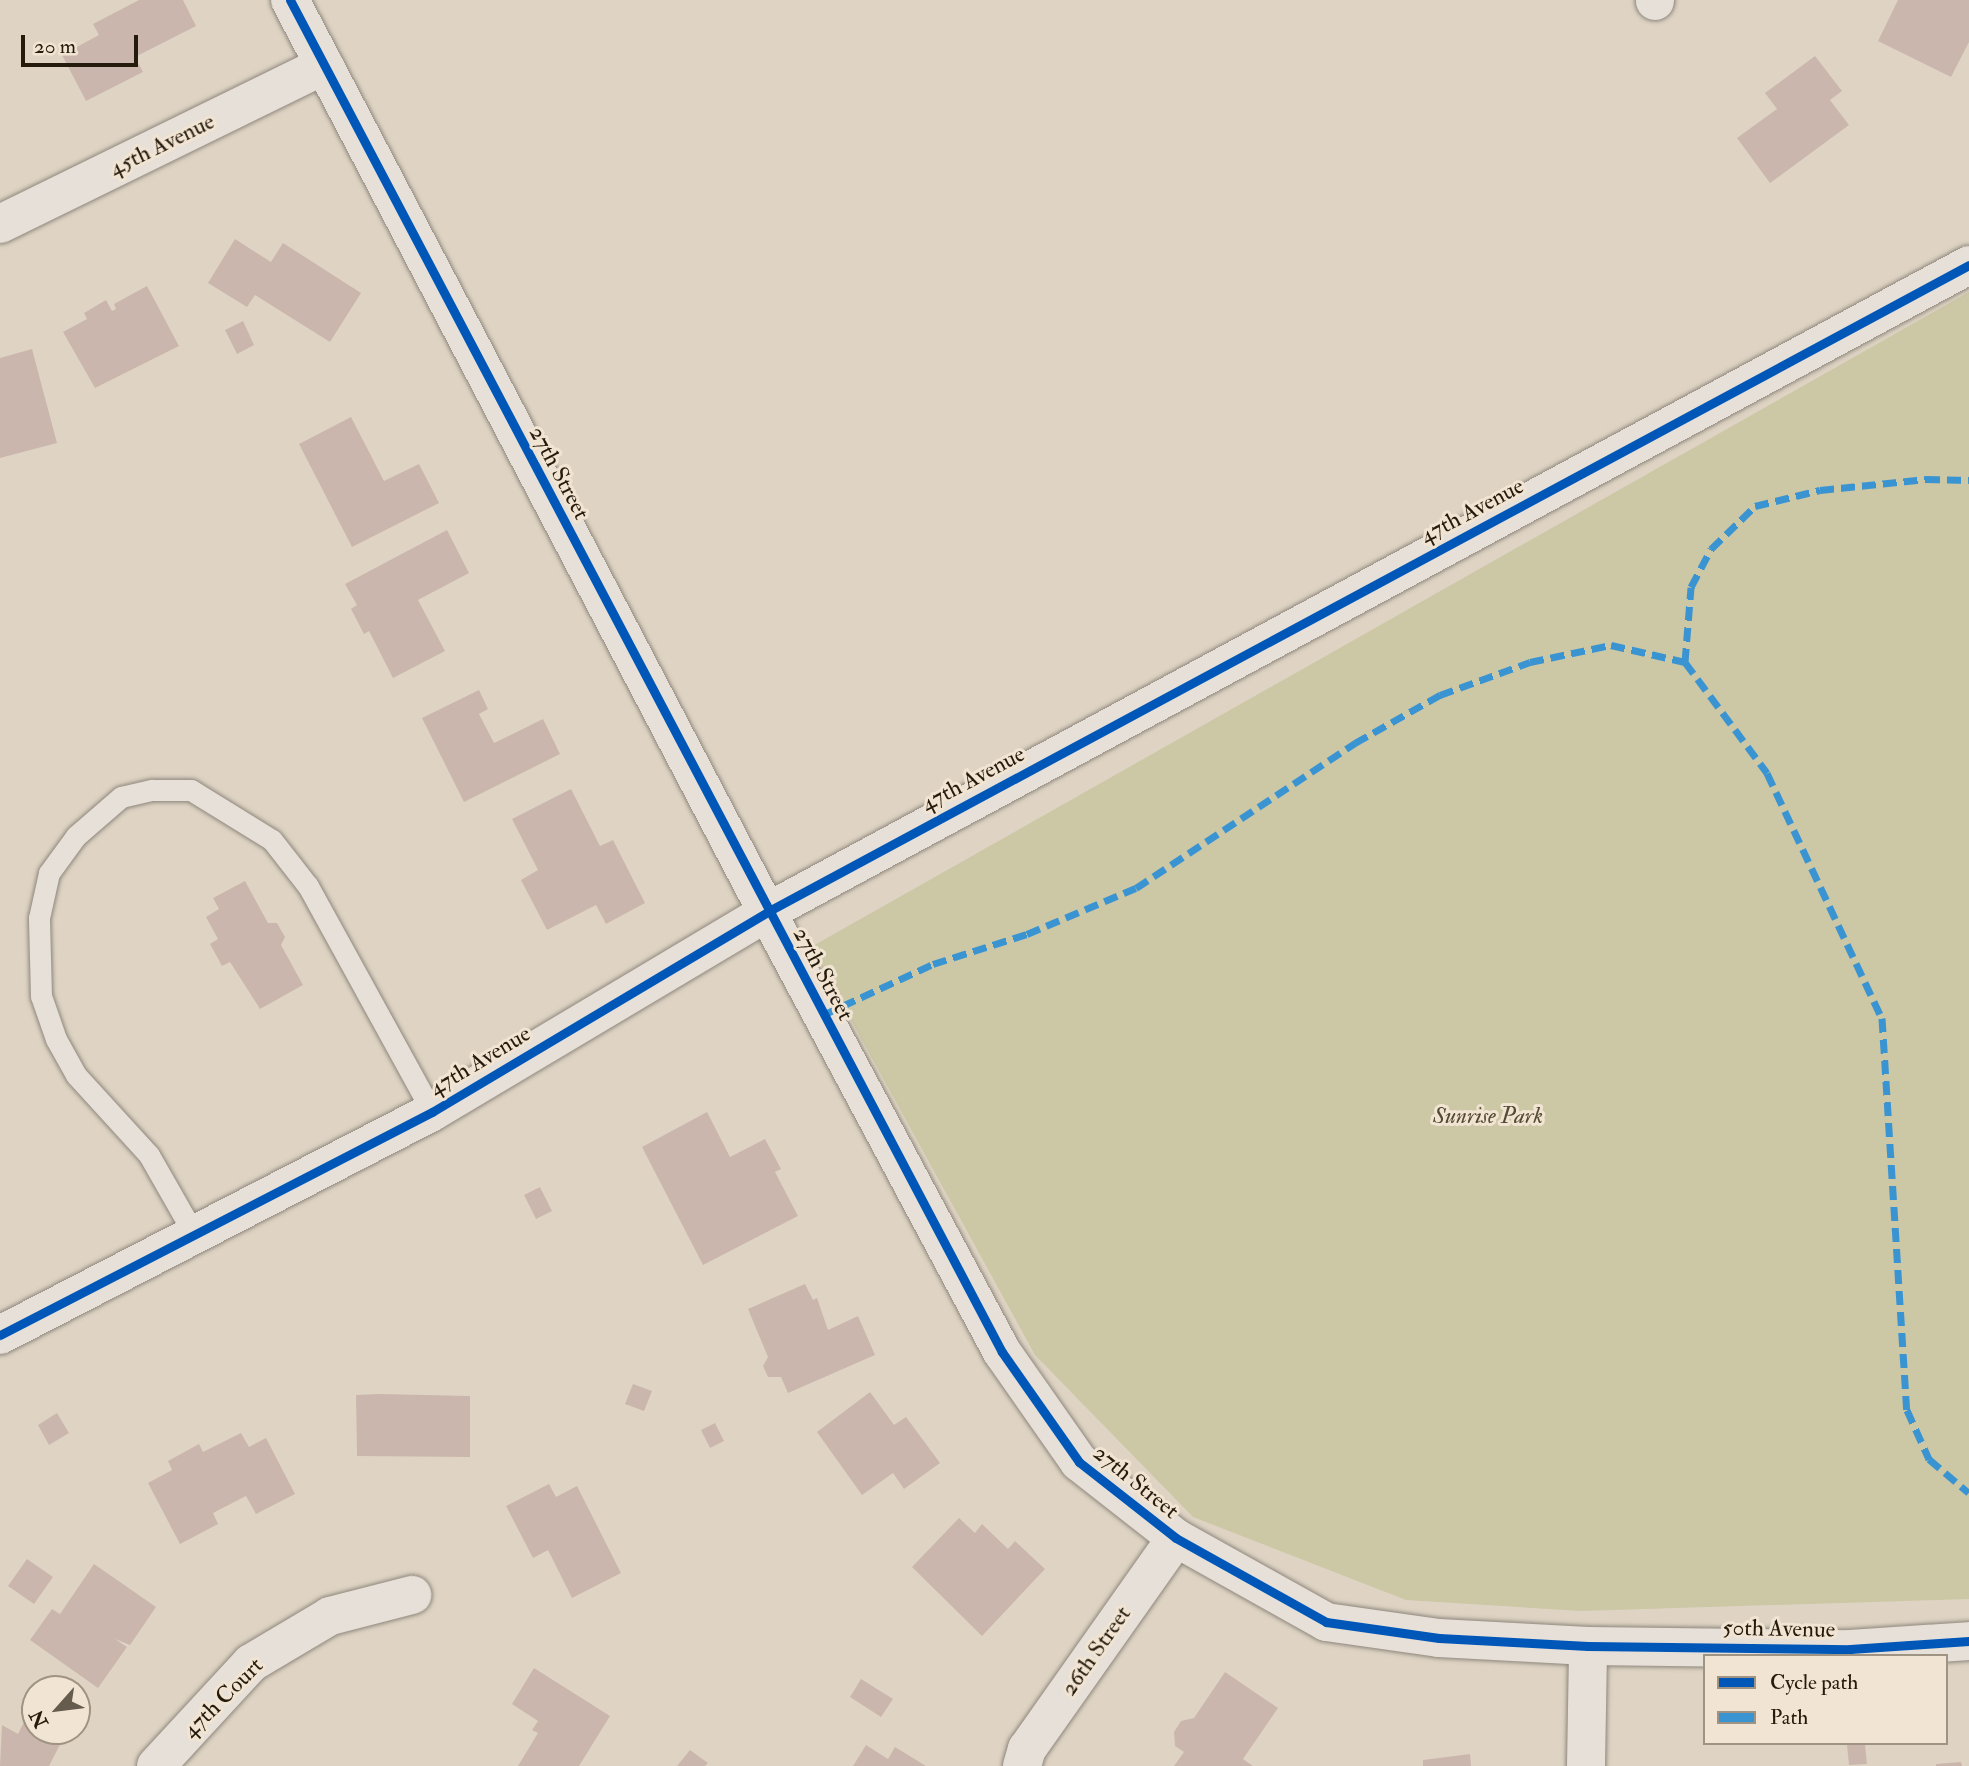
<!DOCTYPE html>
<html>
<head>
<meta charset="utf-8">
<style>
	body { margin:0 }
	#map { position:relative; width:1969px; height:1766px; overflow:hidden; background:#dfd4c4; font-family:"IM FELL Double Pica",serif }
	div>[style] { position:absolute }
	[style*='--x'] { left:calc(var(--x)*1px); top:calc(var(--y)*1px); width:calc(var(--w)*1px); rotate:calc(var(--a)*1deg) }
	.green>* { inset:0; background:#ccc7a5 }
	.building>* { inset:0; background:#cab6ad }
	.roads { filter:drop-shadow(0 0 2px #8e877c) drop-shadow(0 0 2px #8e877c) }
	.service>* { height:21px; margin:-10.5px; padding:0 10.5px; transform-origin:10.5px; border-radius:10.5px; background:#e6e0d8 }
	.minor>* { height:38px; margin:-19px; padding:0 19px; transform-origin:19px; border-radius:19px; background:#e6e0d8 }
	.tertiary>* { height:38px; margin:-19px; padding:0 19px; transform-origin:19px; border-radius:19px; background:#e6e0d8 }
	.quiet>* { height:7px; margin-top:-3.5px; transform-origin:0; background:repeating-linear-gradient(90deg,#3b94d2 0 14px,transparent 0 21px) }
	.cycleway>* { height:9px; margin:-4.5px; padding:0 4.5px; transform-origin:4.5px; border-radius:4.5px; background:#0057b8 }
	span { translate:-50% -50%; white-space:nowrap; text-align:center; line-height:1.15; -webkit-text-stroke:6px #f1e4d2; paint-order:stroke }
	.street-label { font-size:23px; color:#251b0d }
	.park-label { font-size:23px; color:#524b33; font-style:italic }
	.legend { position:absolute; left:1703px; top:1654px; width:245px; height:91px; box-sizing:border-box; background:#f1e4d2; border:2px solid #9f9483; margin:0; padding:9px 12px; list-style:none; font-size:21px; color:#251b0d }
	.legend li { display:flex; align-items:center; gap:14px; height:35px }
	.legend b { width:35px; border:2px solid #9f9483 }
	.north { position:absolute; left:21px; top:1675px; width:70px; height:70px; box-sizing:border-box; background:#f1e4d2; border:2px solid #9f9483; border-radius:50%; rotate:242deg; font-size:19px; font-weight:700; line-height:28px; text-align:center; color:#251b0d }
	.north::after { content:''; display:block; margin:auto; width:24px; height:32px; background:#665c4d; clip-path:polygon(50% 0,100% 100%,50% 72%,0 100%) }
	.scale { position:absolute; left:21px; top:35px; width:117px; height:32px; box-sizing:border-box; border:4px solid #251b0d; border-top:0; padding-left:9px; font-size:21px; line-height:24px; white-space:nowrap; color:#251b0d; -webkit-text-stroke:5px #f1e4d2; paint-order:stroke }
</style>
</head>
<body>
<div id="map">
	<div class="green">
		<div style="clip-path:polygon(1969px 292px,1969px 1599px,1581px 1611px,1406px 1600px,1193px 1517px,1035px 1355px,811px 947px)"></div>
	</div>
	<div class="building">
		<div style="clip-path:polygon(139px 0,183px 0,196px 26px,135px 57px,143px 72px,86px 101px,62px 55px,99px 35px,93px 24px)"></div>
		<div style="clip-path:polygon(1898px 0,1969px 0,1969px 42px,1951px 77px,1878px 41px)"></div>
		<div style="clip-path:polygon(1815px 56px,1842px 91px,1830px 100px,1849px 125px,1770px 183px,1737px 138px,1777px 109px,1765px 93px)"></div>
		<div style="clip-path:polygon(235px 239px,271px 262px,283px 243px,361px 293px,330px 342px,255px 295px,247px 307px,208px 283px)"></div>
		<div style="clip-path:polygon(147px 286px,179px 346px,95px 388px,63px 332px,87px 319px,84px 313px,106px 300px,112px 311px,116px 309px,114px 304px)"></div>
		<div style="clip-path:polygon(243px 321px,254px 345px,237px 354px,225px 330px)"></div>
		<div style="clip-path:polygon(32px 349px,57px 443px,0 458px,0 358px)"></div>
		<div style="clip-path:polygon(351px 417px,384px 481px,419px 464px,439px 503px,352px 547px,299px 444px)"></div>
		<div style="clip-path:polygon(447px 530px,469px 573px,418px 600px,445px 651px,393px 678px,369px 631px,364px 634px,351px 609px,357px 605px,345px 584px)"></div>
		<div style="clip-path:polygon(479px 690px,488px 709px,479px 714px,494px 743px,543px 719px,560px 754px,464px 802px,422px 718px)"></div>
		<div style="clip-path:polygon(571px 789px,600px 846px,613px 840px,645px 903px,606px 924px,596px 905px,547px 930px,521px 880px,538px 870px,512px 819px)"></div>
		<div style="clip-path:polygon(245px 881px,268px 923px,277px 923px,285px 937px,281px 945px,303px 985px,260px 1009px,230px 962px,222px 966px,210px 944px,218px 939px,206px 917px,219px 909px,213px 898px)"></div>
		<div style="clip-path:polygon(707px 1112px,730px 1157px,765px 1139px,781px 1169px,775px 1172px,798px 1216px,703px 1265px,642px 1147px)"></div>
		<div style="clip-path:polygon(540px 1187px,552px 1211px,536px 1219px,524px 1195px)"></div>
		<div style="clip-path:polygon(805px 1284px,813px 1300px,817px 1298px,828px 1330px,858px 1316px,875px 1355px,788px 1393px,781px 1377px,768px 1377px,763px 1366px,768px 1357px,748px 1309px)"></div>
		<div style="clip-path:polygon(633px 1384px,652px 1391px,644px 1411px,625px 1404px)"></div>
		<div style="clip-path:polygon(870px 1392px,894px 1425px,906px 1417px,940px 1463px,904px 1489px,893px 1473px,862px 1495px,817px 1432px)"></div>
		<div style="clip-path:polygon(380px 1394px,470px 1396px,470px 1457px,357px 1456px,356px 1395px)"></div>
		<div style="clip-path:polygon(57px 1413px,69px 1433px,49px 1445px,38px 1425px)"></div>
		<div style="clip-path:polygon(715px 1423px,724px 1441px,710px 1448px,701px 1430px)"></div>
		<div style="clip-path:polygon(241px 1433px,249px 1447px,266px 1438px,295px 1494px,256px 1514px,246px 1496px,213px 1513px,218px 1524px,180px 1544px,148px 1483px,172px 1470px,168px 1461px,199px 1444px,203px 1452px)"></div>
		<div style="clip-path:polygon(549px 1484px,556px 1497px,577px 1486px,621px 1573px,572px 1598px,548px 1550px,533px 1558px,506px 1506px)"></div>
		<div style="clip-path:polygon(959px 1518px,975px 1533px,982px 1524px,1008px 1549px,1015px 1541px,1045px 1569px,982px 1636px,912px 1567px)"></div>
		<div style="clip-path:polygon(27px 1559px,53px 1577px,34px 1604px,8px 1586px)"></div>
		<div style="clip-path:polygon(94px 1564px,156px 1607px,130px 1645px,115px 1639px,127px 1647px,98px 1688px,30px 1640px,52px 1609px,60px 1614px)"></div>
		<div style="clip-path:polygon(534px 1668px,610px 1716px,579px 1766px,518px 1766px,538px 1733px,532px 1730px,538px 1721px,512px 1704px)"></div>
		<div style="clip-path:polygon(1225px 1672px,1278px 1708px,1243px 1759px,1253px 1766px,1174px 1766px,1184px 1752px,1175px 1746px,1174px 1732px,1181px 1721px,1194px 1718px)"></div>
		<div style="clip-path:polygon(861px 1679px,893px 1699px,881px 1717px,850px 1697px)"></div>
		<div style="clip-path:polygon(35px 1700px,35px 1731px,67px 1731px,49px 1766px,0 1766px,2px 1725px,18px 1734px)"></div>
		<div style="clip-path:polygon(1865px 1744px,1867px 1764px,1849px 1765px,1847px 1745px)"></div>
		<div style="clip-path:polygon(866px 1745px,888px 1759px,895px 1747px,926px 1766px,853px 1766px)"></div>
		<div style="clip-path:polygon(690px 1750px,708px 1763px,705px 1766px,677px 1766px)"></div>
		<div style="clip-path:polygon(1470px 1754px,1471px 1766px,1423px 1766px,1423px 1760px)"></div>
		<div style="clip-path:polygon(1961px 1762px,1962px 1766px,1936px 1766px,1936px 1764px)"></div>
	</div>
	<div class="roads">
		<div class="service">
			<div style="--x:194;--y:1234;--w:91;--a:-119.7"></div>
			<div style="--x:149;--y:1155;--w:108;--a:-132.4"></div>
			<div style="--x:76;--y:1075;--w:41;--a:-119.1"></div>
			<div style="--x:56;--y:1039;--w:46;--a:-109.2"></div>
			<div style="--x:41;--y:996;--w:78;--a:-91.5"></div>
			<div style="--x:39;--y:918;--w:46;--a:-77.5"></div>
			<div style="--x:49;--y:873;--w:46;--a:-53.9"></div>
			<div style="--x:76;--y:836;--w:60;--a:-40.9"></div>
			<div style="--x:121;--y:797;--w:32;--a:-13"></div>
			<div style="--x:152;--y:790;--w:39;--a:0"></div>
			<div style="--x:191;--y:790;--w:95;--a:31.7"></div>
			<div style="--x:272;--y:840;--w:58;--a:52"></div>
			<div style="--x:308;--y:886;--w:258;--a:61.2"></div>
		</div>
		<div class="minor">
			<div style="--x:1655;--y:1;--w:1;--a:-90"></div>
			<div style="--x:0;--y:224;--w:361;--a:-26.1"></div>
			<div style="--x:767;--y:912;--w:499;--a:61.9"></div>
			<div style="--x:1002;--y:1352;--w:134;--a:55"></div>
			<div style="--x:1079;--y:1462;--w:123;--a:38.1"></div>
			<div style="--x:1176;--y:1538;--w:172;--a:29.2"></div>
			<div style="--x:1326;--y:1622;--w:114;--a:8.1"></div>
			<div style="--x:1439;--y:1638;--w:149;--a:3.1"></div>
			<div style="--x:1588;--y:1646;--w:262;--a:0.7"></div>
			<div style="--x:1850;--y:1649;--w:119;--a:-3.8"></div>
			<div style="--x:156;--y:1766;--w:140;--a:-47.3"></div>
			<div style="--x:251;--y:1663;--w:92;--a:-30.7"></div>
			<div style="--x:330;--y:1616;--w:85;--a:-14.4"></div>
			<div style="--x:1022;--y:1766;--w:18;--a:-74"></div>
			<div style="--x:1027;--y:1749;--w:258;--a:-54.8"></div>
			<div style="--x:1586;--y:1766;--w:120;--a:-89"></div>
		</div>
		<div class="tertiary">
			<div style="--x:290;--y:0;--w:1029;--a:62.39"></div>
			<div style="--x:0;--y:1335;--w:486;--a:-27.3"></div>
			<div style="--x:432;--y:1112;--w:390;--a:-30.8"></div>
			<div style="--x:767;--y:912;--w:1365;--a:-28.29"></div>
		</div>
	</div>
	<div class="quiet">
		<div style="--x:1685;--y:662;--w:75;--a:-85.4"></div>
		<div style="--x:1691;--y:587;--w:43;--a:-62.2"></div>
		<div style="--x:1711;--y:549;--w:62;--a:-44.3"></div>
		<div style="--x:1755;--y:506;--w:67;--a:-13.8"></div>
		<div style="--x:1820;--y:490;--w:107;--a:-5.9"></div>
		<div style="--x:1926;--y:479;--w:43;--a:1.3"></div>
		<div style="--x:823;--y:1015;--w:121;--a:-24.9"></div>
		<div style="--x:933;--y:964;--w:99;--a:-17.7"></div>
		<div style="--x:1027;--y:934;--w:118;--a:-22.9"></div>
		<div style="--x:1136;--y:888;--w:263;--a:-33.5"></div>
		<div style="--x:1355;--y:743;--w:98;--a:-29.5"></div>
		<div style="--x:1440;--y:695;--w:96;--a:-20.1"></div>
		<div style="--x:1530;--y:662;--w:83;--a:-11.9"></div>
		<div style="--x:1611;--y:645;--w:76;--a:12.9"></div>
		<div style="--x:1685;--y:662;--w:138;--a:53.5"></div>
		<div style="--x:1767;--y:773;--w:271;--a:64.9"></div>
		<div style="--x:1882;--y:1018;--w:393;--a:86.4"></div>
		<div style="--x:1907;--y:1410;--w:54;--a:65.8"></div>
		<div style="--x:1929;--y:1459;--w:52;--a:40.4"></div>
	</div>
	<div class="cycleway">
		<div style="--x:290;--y:0;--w:1528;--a:62.23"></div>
		<div style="--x:1002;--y:1352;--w:134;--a:55"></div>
		<div style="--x:1079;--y:1462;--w:123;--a:38.1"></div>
		<div style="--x:1176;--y:1538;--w:172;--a:29.2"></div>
		<div style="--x:1326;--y:1622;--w:114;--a:8.1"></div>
		<div style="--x:1439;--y:1638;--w:149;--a:3.1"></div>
		<div style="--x:1588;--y:1646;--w:262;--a:0.7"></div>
		<div style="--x:1850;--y:1649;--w:119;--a:-3.8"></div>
		<div style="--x:0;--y:1335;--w:486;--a:-27.3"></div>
		<div style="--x:432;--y:1112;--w:390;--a:-30.8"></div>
		<div style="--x:767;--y:912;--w:1365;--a:-28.29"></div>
	</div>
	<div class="street-label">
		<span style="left:162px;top:145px;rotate:-26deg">45th Avenue</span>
		<span style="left:559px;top:473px;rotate:62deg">27th Street</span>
		<span style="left:1472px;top:511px;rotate:-28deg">47th Avenue</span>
		<span style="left:973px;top:779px;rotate:-28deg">47th Avenue</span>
		<span style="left:823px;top:974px;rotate:62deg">27th Street</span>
		<span style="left:480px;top:1061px;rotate:-31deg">47th Avenue</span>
		<span style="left:1136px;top:1482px;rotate:39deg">27th Street</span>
		<span style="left:1779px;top:1629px;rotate:1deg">50th Avenue</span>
		<span style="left:1096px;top:1651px;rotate:-55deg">26th Street</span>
		<span style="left:223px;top:1698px;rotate:-45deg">47th Court</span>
	</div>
	<div class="park-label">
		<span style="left:1488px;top:1116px">Sunrise Park</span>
	</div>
	<ul class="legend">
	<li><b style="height:9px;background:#0057b8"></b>Cycle path</li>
	<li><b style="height:9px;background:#3b94d2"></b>Path</li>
	</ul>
	<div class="north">N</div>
	<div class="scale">20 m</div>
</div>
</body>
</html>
